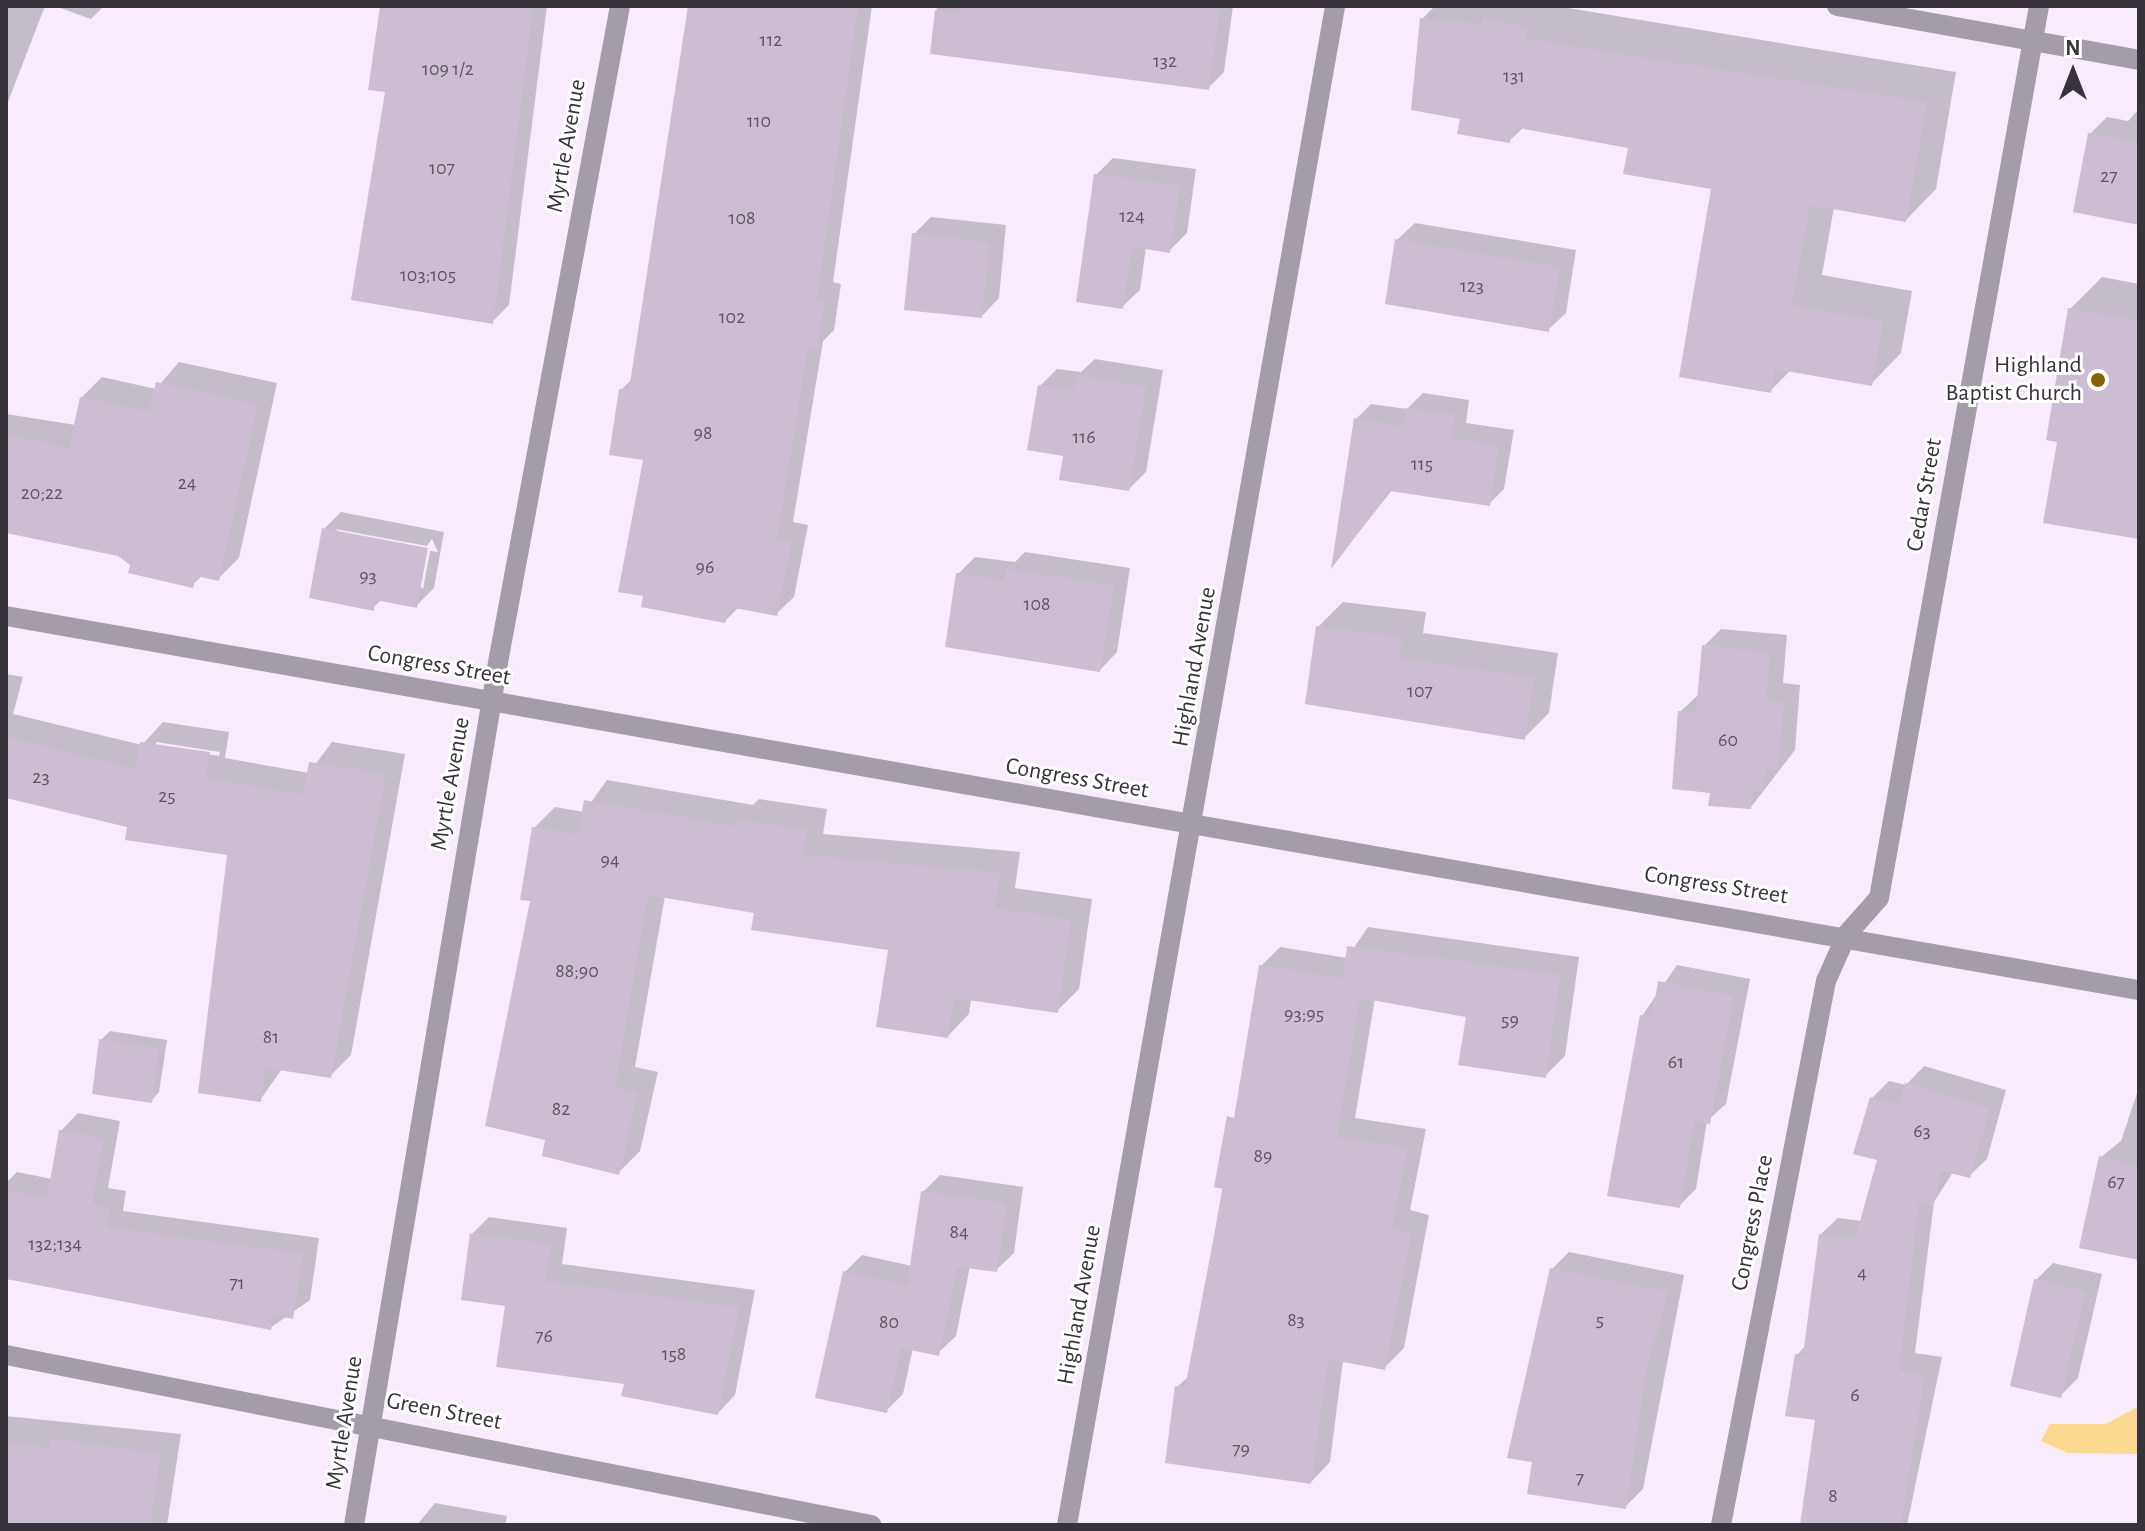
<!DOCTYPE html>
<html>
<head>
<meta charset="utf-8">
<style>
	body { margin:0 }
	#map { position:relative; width:2145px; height:1531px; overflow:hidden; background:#f7ebfc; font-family:"Alegreya Sans",sans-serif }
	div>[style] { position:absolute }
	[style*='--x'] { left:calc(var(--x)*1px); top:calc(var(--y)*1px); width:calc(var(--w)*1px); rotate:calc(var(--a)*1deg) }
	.green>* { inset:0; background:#fcd891 }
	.shadow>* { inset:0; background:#0003 }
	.building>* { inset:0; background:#cdbdd3 }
	.minor>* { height:20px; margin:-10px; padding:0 10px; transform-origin:10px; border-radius:10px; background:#a49da7 }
	.dots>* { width:22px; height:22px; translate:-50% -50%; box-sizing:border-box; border:4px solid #fff; border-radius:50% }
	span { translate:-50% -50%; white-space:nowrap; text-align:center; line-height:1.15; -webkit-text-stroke:6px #fff; paint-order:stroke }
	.number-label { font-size:20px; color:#5d5560 }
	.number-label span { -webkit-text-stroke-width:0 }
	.street-label { font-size:24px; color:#38323a }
	.poi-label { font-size:24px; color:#38323a }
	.right { translate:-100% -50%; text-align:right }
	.frame { position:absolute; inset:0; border:8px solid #38323a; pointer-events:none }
	.north { position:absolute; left:2033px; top:32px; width:80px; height:80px; -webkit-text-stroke:6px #fff; paint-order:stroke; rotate:0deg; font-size:22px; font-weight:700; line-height:32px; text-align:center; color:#38323a }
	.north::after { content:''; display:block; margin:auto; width:28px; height:36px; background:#38323a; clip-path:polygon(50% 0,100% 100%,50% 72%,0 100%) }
</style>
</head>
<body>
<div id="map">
	<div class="green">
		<div style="clip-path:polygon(2139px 1406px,2139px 1454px,2068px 1453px,2041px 1441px,2050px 1424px,2106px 1424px)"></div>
	</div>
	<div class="shadow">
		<div style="clip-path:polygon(6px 6px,45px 6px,6px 107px)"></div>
		<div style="clip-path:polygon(55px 6px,104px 6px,91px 19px)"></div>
		<div style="clip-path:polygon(409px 6px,547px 6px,509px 305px,492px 322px)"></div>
		<div style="clip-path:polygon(690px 6px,872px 6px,833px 282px,841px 284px,834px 330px,823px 341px,793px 522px,808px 525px,794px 597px,776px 614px,739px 607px,725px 621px,646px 459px,621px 390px,633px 378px)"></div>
		<div style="clip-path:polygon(937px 6px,1233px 6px,1224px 72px,1208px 88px,933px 52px)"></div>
		<div style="clip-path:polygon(1435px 6px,1556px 6px,1956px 72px,1936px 189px,1906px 220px,1834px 207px,1822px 275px,1912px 291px,1901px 353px,1871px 384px,1791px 370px,1770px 391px,1713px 187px,1630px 146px,1524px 127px,1509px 141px,1462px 117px,1422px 19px)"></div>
		<div style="clip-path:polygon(2138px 110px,2139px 110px,2139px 223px,2090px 134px,2107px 117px,2128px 121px)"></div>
		<div style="clip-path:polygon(1113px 158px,1196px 169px,1187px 233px,1170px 250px,1146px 247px,1140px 290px,1122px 307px,1096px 175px)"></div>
		<div style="clip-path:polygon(931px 217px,1006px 225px,999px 298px,982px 316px,914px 234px)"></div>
		<div style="clip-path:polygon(1415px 223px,1576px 250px,1566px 313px,1548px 330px,1397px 240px)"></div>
		<div style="clip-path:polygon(2102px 277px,2139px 284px,2139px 537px,2059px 441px,2070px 309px)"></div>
		<div style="clip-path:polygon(1095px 359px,1163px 370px,1146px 472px,1129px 489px,1065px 454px,1040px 386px,1057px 369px,1081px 372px)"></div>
		<div style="clip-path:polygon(179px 362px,277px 383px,239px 558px,218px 579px,202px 576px,192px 585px,118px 554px,6px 531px,6px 414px,76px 425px,81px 398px,102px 377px,156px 389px)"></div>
		<div style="clip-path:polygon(1423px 393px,1469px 400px,1466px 423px,1514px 430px,1504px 489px,1489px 504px,1393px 489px,1334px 563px,1356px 419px,1371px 404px,1407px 409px)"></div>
		<div style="clip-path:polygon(evenodd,341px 512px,444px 532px,434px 588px,416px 606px,382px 599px,373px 608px,324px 529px,341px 512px,335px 529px,427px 546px,432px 539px,438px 552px,430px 551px,423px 589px,335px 529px)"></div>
		<div style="clip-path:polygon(1025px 552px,1130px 568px,1117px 652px,1100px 670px,958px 574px,975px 557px,1015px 562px)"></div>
		<div style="clip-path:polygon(1343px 602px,1426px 612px,1423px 633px,1558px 653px,1549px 713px,1524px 738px,1318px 627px)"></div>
		<div style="clip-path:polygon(1721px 629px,1787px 635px,1783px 683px,1800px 685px,1795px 750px,1751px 807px,1712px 791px,1680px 712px,1698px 695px,1704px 646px)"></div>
		<div style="clip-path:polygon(evenodd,6px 674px,23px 677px,13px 714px,142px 745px,163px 722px,229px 732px,225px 758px,309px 773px,332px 742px,405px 754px,351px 1055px,330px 1076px,282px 1069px,260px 1100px,229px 853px,6px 796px,6px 674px,156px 742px,220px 752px,219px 756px,156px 746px,156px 742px)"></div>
		<div style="clip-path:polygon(607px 780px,753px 805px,759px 799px,827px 809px,823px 834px,1020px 852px,1015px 888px,1092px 899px,1079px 989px,1057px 1011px,971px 999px,969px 1014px,948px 1036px,890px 948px,756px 911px,665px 896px,635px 1067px,658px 1072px,640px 1151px,619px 1172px,547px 1139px,532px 900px,534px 828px,555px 807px,584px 812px)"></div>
		<div style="clip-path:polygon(1368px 927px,1579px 957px,1565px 1056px,1545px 1076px,1468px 1015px,1375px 998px,1355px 1118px,1426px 1129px,1410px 1210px,1429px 1215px,1404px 1348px,1384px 1368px,1343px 1360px,1330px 1462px,1311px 1482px,1177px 1387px,1190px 1375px,1261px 966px,1280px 947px,1347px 958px)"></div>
		<div style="clip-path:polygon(1677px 965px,1750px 979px,1726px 1104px,1707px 1121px,1696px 1189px,1679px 1206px,1642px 1016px)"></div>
		<div style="clip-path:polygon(110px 1031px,167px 1040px,159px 1092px,151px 1101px,101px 1040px)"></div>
		<div style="clip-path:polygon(1924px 1066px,2006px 1090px,1987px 1159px,1969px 1176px,1953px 1172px,1934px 1202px,1915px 1353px,1942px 1357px,1907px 1525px,1802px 1525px,1817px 1418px,1797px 1355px,1806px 1345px,1820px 1235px,1838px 1218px,1862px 1221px,1880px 1159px,1872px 1098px,1889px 1081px,1906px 1085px)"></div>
		<div style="clip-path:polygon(2139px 1087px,2139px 1258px,2101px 1157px,2121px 1141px)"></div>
		<div style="clip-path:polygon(78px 1113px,120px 1121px,108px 1188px,126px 1191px,123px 1211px,319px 1238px,310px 1300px,270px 1328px,6px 1278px,6px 1183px,17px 1172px,52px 1179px,61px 1131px)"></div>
		<div style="clip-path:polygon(940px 1175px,1023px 1187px,1014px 1253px,996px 1270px,970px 1266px,956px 1336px,938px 1353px,913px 1348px,903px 1394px,886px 1411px,845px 1272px,862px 1255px,912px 1266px,923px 1192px)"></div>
		<div style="clip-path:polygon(489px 1217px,567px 1228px,562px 1264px,755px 1290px,735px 1395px,718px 1413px,626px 1383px,507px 1304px,472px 1234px)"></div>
		<div style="clip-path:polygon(1569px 1252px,1684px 1275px,1643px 1489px,1625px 1507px,1552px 1269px)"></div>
		<div style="clip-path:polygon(2053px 1263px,2102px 1274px,2078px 1378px,2061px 1395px,2036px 1280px)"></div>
		<div style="clip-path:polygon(6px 1416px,181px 1434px,167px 1525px,6px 1525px)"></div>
		<div style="clip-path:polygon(435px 1503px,507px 1516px,505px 1525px,417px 1525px)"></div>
	</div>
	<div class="building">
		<div style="clip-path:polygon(380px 6px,533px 6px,493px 324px,351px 300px,385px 92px,368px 90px)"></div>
		<div style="clip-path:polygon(688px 6px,858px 6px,817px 299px,825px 300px,817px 349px,808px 348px,777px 539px,792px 542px,777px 616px,729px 607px,725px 623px,641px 607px,643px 596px,618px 592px,643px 460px,609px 455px,619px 389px,629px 390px)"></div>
		<div style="clip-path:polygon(961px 6px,1220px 6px,1209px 90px,930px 54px,935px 10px,961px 14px)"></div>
		<div style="clip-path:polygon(1482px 17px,1528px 28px,1526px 39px,1927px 102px,1906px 222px,1810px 205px,1792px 305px,1883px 321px,1872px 386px,1775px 369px,1771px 393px,1679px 377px,1711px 189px,1623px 174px,1628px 148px,1513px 127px,1510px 143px,1457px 134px,1460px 119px,1411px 110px,1420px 18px,1481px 24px)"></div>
		<div style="clip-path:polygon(2088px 133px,2139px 143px,2139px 225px,2073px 212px)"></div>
		<div style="clip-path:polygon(1094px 174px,1180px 186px,1170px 253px,1132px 247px,1123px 309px,1076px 302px)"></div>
		<div style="clip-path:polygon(912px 233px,990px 242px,982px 318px,904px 310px)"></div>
		<div style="clip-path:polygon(1395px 239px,1560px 267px,1549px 332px,1385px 304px)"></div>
		<div style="clip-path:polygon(2068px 308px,2139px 320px,2139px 539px,2043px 523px,2057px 442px,2046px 440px)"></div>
		<div style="clip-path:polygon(1076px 375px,1146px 387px,1129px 491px,1059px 480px,1063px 456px,1027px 450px,1038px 385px,1073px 390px)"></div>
		<div style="clip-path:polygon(156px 382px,258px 404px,219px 581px,196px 576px,193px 588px,128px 573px,130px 565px,118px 556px,6px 533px,6px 434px,69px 448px,80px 397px,149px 412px)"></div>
		<div style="clip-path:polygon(1405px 408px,1455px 415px,1451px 438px,1499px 445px,1490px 506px,1390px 491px,1331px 569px,1354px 418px,1403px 426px)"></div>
		<div style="clip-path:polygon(322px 528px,428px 548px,417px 608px,375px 600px,374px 611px,309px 598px)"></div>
		<div style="clip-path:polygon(1006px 569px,1114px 585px,1100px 672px,945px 647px,956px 573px,1004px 580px)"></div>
		<div style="clip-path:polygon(1316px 626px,1402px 637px,1399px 658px,1534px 678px,1525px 740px,1305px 704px)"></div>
		<div style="clip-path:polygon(1702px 645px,1770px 652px,1766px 700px,1784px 702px,1778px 770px,1766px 769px,1763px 792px,1753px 791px,1751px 809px,1708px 806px,1710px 793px,1672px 789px,1678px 711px,1696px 712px)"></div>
		<div style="clip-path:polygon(6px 737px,136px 769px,140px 742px,210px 752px,206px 778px,303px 795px,309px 762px,386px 774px,331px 1078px,265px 1068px,261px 1102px,198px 1093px,227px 855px,125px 840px,127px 827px,6px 798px)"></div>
		<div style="clip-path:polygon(584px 800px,734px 826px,735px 819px,807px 830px,803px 855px,1000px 873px,995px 908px,1071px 920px,1058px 1013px,954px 998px,948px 1038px,876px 1027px,888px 950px,751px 930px,754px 913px,648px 895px,615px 1088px,638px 1093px,619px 1175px,542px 1156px,545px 1140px,485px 1126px,530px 901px,520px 900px,532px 827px,578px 835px)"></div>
		<div style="clip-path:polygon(1347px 946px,1560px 975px,1546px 1078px,1458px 1065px,1466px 1017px,1360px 998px,1337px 1137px,1408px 1148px,1392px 1229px,1411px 1234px,1385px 1370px,1328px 1359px,1311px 1484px,1165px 1463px,1175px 1386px,1185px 1388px,1223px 1189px,1214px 1187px,1227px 1116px,1234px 1118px,1259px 965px,1343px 979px)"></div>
		<div style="clip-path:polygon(1658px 981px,1734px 996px,1710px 1124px,1694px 1121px,1680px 1208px,1607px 1196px,1640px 1015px,1652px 1017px)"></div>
		<div style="clip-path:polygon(99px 1039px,159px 1048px,152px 1103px,92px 1094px)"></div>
		<div style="clip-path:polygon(1905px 1083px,1990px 1108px,1970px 1178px,1942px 1171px,1932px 1206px,1919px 1202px,1899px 1370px,1925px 1374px,1901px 1525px,1800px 1525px,1815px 1420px,1785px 1416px,1795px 1354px,1803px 1355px,1819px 1234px,1855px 1239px,1877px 1160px,1853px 1154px,1870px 1097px,1899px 1105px)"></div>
		<div style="clip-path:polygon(59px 1130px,104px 1138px,92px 1205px,110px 1208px,106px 1227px,303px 1254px,293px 1319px,273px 1315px,271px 1330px,6px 1279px,6px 1190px,47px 1198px)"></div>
		<div style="clip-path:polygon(2099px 1156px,2139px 1166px,2139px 1260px,2079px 1248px)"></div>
		<div style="clip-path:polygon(921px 1191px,1007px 1203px,997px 1272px,958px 1267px,939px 1356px,901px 1348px,887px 1413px,815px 1398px,843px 1271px,907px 1285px)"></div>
		<div style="clip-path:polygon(470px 1233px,551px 1244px,546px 1281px,739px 1307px,718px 1415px,621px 1396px,624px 1384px,496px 1367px,505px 1306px,461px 1300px)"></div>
		<div style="clip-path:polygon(1550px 1268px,1668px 1292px,1646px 1372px,1626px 1509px,1527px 1494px,1532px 1462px,1507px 1458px)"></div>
		<div style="clip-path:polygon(2034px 1279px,2086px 1291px,2061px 1398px,2010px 1386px)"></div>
		<div style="clip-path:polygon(50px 1438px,161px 1454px,150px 1525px,6px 1525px,6px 1442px,49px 1448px)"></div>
	</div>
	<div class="minor">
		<div style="--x:1837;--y:6;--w:307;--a:10.1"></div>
		<div style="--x:6;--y:616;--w:2166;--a:9.95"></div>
		<div style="--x:6;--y:1355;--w:882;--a:11.12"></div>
		<div style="--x:354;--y:1525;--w:880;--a:-80.52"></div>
		<div style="--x:499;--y:657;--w:662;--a:-79.47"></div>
		<div style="--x:1067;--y:1525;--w:1542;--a:-79.99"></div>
		<div style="--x:1721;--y:1525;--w:554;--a:-79.08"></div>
		<div style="--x:1826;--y:981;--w:51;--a:-65.9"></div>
		<div style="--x:1847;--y:934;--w:48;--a:-48.4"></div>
		<div style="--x:1879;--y:898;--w:906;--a:-79.83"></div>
	</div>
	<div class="dots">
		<div style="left:2098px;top:380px;background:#876300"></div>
	</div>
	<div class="number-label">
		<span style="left:771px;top:40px">112</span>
		<span style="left:1165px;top:61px">132</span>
		<span style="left:448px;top:69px">109 1/2</span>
		<span style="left:1514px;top:76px">131</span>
		<span style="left:759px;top:121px">110</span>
		<span style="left:442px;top:168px">107</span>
		<span style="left:2109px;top:176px">27</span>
		<span style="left:1132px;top:216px">124</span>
		<span style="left:742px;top:218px">108</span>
		<span style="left:428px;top:275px">103;105</span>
		<span style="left:1472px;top:286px">123</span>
		<span style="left:732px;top:317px">102</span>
		<span style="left:703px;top:433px">98</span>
		<span style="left:1084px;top:437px">116</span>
		<span style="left:1422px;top:464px">115</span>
		<span style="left:187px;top:483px">24</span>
		<span style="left:42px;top:493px">20;22</span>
		<span style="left:705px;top:567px">96</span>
		<span style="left:368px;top:576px">93</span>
		<span style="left:1037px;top:604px">108</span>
		<span style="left:1420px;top:691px">107</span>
		<span style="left:1728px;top:740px">60</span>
		<span style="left:41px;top:777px">23</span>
		<span style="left:167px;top:796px">25</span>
		<span style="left:610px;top:860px">94</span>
		<span style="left:577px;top:971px">88;90</span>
		<span style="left:1304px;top:1014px">93;95</span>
		<span style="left:1510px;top:1020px">59</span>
		<span style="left:271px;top:1037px">81</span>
		<span style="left:1676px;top:1062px">61</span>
		<span style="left:561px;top:1109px">82</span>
		<span style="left:1922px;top:1131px">63</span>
		<span style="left:1263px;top:1156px">89</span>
		<span style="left:2116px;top:1182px">67</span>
		<span style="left:959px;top:1232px">84</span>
		<span style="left:55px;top:1244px">132;134</span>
		<span style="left:1862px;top:1273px">4</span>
		<span style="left:237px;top:1283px">71</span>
		<span style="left:1296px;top:1320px">83</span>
		<span style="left:1600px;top:1320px">5</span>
		<span style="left:889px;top:1322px">80</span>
		<span style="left:544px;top:1336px">76</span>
		<span style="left:674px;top:1354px">158</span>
		<span style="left:1855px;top:1395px">6</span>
		<span style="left:1241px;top:1449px">79</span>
		<span style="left:1580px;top:1478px">7</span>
		<span style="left:1833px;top:1496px">8</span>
	</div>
	<div class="street-label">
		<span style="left:567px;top:146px;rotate:-80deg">Myrtle Avenue</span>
		<span style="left:1925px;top:495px;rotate:-80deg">Cedar Street</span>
		<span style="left:439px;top:666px;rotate:10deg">Congress Street</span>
		<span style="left:1195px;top:667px;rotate:-80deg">Highland Avenue</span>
		<span style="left:1077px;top:779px;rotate:10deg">Congress Street</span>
		<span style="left:451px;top:784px;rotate:-80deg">Myrtle Avenue</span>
		<span style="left:1716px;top:886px;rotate:9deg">Congress Street</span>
		<span style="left:1753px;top:1223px;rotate:-79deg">Congress Place</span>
		<span style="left:1080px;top:1305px;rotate:-80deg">Highland Avenue</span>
		<span style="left:444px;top:1412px;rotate:11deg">Green Street</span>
		<span style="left:345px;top:1423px;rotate:-81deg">Myrtle Avenue</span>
	</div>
	<div class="poi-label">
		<span class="right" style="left:2082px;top:380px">Highland<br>Baptist Church</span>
	</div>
	<div class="frame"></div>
	<div class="north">N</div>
</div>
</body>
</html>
